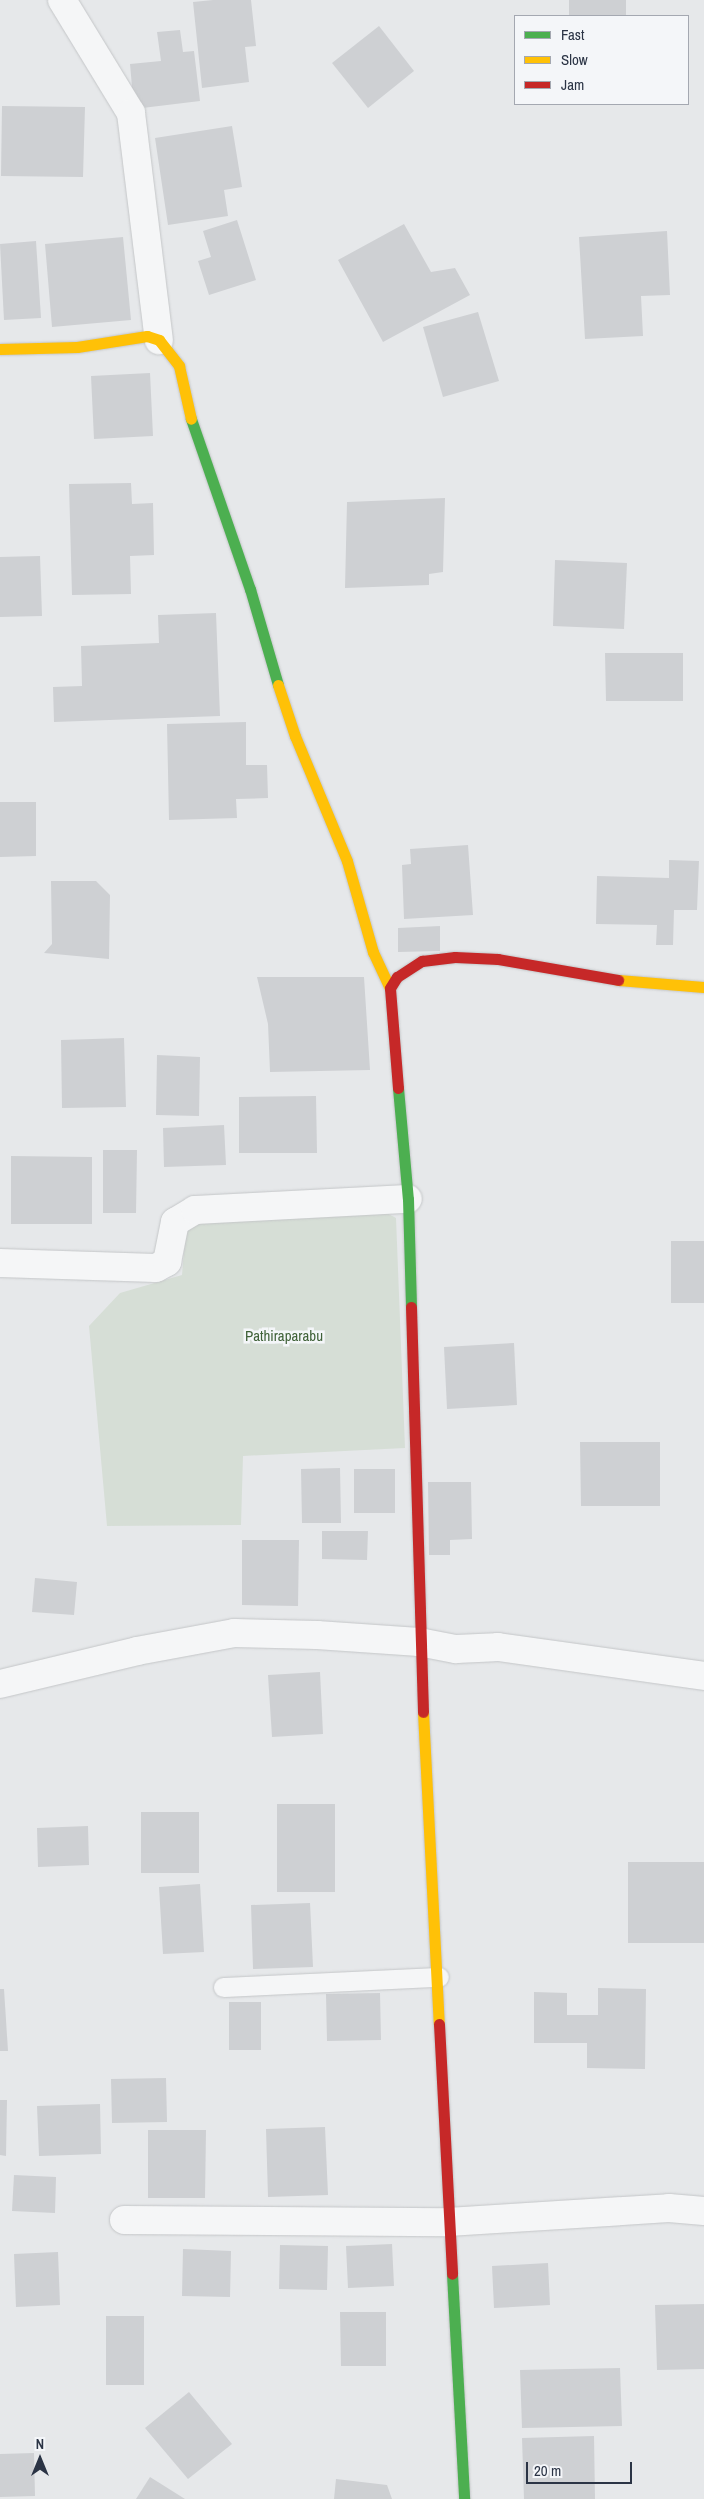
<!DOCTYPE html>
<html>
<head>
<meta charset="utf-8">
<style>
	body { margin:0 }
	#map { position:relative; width:704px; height:2499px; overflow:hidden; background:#e6e8ea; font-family:"Archivo Narrow",sans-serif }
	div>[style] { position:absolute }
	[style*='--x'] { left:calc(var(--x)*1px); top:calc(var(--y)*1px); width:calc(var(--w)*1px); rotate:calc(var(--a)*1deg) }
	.green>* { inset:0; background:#d6ded6 }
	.building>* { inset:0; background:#ced0d3 }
	.roads { filter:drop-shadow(0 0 1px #c4c6c8) drop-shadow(0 0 1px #c4c6c8) }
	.lane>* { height:19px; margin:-9.5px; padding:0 9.5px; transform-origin:9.5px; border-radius:9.5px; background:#f5f6f7 }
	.street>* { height:28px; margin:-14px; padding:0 14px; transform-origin:14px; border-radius:14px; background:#f5f6f7 }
	.fast>* { height:11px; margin:-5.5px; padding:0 5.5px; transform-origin:5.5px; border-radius:5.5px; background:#4caf50 }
	.slow>* { height:11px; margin:-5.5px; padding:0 5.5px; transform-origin:5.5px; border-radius:5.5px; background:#ffc107 }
	.jam>* { height:11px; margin:-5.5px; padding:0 5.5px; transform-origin:5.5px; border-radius:5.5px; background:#c62828 }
	span { translate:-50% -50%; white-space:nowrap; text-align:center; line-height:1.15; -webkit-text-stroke:5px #f4f6f9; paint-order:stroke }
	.park-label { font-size:15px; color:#3f6138 }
	.legend { position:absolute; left:514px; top:15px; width:175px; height:90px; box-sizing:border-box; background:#f4f6f9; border:1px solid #a4a8b1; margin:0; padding:6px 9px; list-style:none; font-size:15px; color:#2b3445 }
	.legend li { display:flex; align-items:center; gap:10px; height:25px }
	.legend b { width:25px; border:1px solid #a4a8b1 }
	.north { position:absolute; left:15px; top:2434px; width:50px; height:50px; -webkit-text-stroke:4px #f4f6f9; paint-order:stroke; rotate:0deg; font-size:14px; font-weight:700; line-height:20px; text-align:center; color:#2b3445 }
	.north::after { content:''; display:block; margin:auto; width:18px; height:22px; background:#2b3445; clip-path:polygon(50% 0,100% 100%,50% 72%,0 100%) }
	.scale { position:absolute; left:526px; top:2462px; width:106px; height:22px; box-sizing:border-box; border:2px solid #2b3445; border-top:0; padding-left:6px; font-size:15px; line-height:18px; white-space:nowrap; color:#2b3445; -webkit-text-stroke:4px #f4f6f9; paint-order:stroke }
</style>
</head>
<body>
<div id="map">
	<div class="green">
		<div style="clip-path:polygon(383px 1211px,396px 1218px,405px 1448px,243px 1456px,241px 1525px,107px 1526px,89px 1326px,120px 1293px,182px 1275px,186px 1228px,195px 1223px)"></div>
	</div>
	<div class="building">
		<div style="clip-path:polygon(213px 0,251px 0,256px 46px,245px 47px,249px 82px,202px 88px,193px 2px)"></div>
		<div style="clip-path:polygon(569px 0,626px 0,626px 16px,569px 16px)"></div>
		<div style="clip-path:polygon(379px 26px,414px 71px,368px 108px,332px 63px)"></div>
		<div style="clip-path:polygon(180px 30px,183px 52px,194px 51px,200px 101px,134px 109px,130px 64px,161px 61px,157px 32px)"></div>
		<div style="clip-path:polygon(2px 106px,85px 107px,83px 177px,1px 176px)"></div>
		<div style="clip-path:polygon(232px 126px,242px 187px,224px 190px,228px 216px,168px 225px,155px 138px)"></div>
		<div style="clip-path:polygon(237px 220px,256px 280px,209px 295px,198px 261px,211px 257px,203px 231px)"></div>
		<div style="clip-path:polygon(404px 224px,431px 272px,455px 268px,470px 295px,383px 342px,338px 260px)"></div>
		<div style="clip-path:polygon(667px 231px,670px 295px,641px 296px,643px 336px,585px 339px,579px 237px)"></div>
		<div style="clip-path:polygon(123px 237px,131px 320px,52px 327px,45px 244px)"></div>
		<div style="clip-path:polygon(36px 241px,41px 318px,4px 320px,0 244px)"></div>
		<div style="clip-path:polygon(478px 312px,499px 381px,443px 397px,423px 327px)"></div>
		<div style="clip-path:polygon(150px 373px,153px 436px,94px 439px,91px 376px)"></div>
		<div style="clip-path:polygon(131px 483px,132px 504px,153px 503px,154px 555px,130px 556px,131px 594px,72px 595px,69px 484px)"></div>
		<div style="clip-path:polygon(445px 498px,443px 572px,429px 574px,429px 585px,345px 588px,347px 502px)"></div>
		<div style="clip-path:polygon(40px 556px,42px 616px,0 617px,0 557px)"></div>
		<div style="clip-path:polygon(555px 560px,627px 563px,624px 629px,553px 626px)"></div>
		<div style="clip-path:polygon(216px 613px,220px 716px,54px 722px,53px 687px,82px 686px,81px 646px,159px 643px,158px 615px)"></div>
		<div style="clip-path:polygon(605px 653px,683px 653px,683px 701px,606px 701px)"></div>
		<div style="clip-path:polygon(246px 722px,246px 765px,267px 765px,268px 798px,236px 799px,237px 818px,169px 820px,167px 724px)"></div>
		<div style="clip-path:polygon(0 802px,36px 802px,36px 856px,0 857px)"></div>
		<div style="clip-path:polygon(468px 845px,473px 915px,404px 919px,402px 865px,411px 864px,410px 849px)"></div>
		<div style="clip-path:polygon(669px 860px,699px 861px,697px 910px,674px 910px,673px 945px,656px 945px,657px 925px,596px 924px,597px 876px,669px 878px)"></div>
		<div style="clip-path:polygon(51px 881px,96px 881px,110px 895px,109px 959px,44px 953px,52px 944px)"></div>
		<div style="clip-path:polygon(440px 926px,440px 951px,398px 952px,398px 928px)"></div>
		<div style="clip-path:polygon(257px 977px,364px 977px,370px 1070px,270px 1072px,268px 1024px)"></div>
		<div style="clip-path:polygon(124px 1038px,126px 1107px,62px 1108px,61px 1040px)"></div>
		<div style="clip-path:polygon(157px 1055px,200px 1057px,199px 1116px,156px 1115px)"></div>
		<div style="clip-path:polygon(316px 1096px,317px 1153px,239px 1153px,239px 1097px)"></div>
		<div style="clip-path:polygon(224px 1125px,226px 1165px,164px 1167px,163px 1128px)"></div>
		<div style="clip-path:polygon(103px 1150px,137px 1150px,136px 1213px,103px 1213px)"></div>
		<div style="clip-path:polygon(11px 1156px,92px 1157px,92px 1224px,11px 1224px)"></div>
		<div style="clip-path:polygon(671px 1241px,704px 1241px,704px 1303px,671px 1303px)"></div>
		<div style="clip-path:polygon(514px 1343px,517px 1405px,447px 1409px,444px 1347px)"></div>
		<div style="clip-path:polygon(580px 1442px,660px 1442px,660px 1506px,581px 1506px)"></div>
		<div style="clip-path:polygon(340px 1468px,341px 1523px,302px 1523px,301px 1469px)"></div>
		<div style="clip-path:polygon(354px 1469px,395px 1469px,395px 1513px,354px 1513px)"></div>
		<div style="clip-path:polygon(428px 1482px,471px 1482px,472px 1539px,450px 1540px,450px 1555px,429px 1555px)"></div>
		<div style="clip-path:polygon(322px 1531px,368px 1531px,367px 1560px,322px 1559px)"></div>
		<div style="clip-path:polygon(242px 1540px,299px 1540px,298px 1606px,242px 1605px)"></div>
		<div style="clip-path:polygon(35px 1578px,77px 1582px,74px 1615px,32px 1612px)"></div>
		<div style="clip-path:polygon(320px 1672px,323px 1734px,272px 1737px,268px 1675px)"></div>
		<div style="clip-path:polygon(277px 1804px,335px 1804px,335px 1892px,277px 1892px)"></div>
		<div style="clip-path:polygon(141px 1812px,199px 1812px,199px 1873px,141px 1873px)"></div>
		<div style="clip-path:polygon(88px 1826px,89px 1865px,38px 1867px,37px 1828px)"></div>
		<div style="clip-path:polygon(628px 1862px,704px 1862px,704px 1943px,628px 1943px)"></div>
		<div style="clip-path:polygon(200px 1884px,204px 1952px,163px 1954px,159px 1887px)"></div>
		<div style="clip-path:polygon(310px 1903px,313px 1967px,253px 1969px,251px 1905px)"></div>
		<div style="clip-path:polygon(598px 1988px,646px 1989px,645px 2069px,587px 2068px,587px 2043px,534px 2043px,534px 1992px,567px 1993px,567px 2015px,598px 2015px)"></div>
		<div style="clip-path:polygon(0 1989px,4px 1989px,8px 2051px,0 2051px)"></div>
		<div style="clip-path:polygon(380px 1993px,381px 2040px,327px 2041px,326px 1994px)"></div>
		<div style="clip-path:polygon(229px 2002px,261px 2002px,261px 2050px,229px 2050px)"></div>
		<div style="clip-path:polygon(166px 2078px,167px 2122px,112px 2123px,111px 2079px)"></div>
		<div style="clip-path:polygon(0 2100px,7px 2100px,6px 2156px,0 2155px)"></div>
		<div style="clip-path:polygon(100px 2104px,101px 2154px,39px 2156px,37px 2106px)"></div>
		<div style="clip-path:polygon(325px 2127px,328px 2195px,268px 2197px,266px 2129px)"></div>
		<div style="clip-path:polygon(148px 2130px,206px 2130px,205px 2198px,148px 2198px)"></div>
		<div style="clip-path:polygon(14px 2175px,56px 2177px,55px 2213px,12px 2211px)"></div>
		<div style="clip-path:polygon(392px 2244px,394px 2286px,348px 2288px,346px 2246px)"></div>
		<div style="clip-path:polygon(280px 2245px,328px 2246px,327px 2290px,279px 2289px)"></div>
		<div style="clip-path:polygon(183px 2249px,231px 2251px,230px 2297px,182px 2296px)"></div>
		<div style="clip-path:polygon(58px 2252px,60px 2305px,16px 2307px,14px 2254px)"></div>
		<div style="clip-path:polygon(548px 2263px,550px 2305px,494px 2308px,492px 2266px)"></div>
		<div style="clip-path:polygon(704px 2304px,704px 2369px,657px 2370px,655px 2305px)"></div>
		<div style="clip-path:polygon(340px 2312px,386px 2312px,386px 2366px,341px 2366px)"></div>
		<div style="clip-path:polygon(106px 2316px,144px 2316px,144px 2385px,106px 2385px)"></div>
		<div style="clip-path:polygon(620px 2368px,622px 2426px,522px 2428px,520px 2370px)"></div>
		<div style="clip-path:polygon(189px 2392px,232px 2444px,188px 2479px,145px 2428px)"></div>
		<div style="clip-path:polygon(594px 2436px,595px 2499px,524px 2499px,522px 2438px)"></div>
		<div style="clip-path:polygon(34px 2453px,35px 2496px,0 2497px,0 2454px)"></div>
		<div style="clip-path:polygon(150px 2477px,185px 2499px,136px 2499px)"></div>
		<div style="clip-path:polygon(336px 2479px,387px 2485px,392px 2499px,334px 2499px)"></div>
	</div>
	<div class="roads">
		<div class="lane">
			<div style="--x:223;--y:1987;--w:216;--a:-2.7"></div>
		</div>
		<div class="street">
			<div style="--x:62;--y:0;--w:132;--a:58.6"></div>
			<div style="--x:131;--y:113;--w:229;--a:83"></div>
			<div style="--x:0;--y:1263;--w:156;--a:1.8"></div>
			<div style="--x:156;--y:1268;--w:13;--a:-29"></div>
			<div style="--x:167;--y:1262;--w:41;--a:-78.7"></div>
			<div style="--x:175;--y:1222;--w:23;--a:-31"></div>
			<div style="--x:195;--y:1210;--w:213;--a:-3"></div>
			<div style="--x:0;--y:1684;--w:141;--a:-13.5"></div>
			<div style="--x:137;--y:1651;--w:99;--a:-10.5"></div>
			<div style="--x:234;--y:1633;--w:83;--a:1.4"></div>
			<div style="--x:317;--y:1635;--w:102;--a:3.9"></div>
			<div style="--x:419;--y:1642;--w:38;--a:11"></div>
			<div style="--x:456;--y:1649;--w:42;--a:-2.7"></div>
			<div style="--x:498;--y:1647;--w:208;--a:8"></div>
			<div style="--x:124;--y:2220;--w:324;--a:0.4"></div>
			<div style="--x:448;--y:2222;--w:221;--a:-3.6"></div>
			<div style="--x:669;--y:2208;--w:35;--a:5"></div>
		</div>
		<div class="fast">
			<div style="--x:191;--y:419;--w:180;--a:70.9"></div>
			<div style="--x:250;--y:589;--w:100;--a:73.7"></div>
			<div style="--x:398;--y:1088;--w:111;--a:84.9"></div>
			<div style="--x:408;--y:1199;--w:108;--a:88.4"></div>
			<div style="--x:452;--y:2274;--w:225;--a:86.9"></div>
		</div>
		<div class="slow">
			<div style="--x:0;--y:349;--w:77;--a:-1.5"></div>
			<div style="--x:77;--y:347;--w:71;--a:-8.9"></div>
			<div style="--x:147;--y:336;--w:13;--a:18"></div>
			<div style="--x:159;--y:340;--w:33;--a:52"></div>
			<div style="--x:179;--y:366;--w:54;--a:77.2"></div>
			<div style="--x:278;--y:685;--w:54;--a:71.6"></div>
			<div style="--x:295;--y:736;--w:135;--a:67.4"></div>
			<div style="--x:347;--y:861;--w:95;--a:74.1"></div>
			<div style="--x:373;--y:952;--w:40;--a:65"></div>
			<div style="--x:618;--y:980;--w:86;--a:4.7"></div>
			<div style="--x:423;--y:1712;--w:312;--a:87.1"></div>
		</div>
		<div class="jam">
			<div style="--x:398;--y:1088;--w:100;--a:-94.6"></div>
			<div style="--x:390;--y:988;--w:13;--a:-58"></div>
			<div style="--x:397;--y:977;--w:30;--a:-33"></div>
			<div style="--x:422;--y:961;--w:33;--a:-7"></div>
			<div style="--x:455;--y:957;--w:43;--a:2.7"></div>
			<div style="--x:498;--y:959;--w:122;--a:9.9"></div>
			<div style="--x:411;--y:1307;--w:405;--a:88.3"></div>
			<div style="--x:439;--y:2024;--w:250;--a:87"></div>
		</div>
	</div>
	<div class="park-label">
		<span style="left:284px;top:1336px">Pathiraparabu</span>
	</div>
	<ul class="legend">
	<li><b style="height:6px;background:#4caf50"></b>Fast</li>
	<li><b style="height:6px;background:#ffc107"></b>Slow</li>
	<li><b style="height:6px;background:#c62828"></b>Jam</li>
	</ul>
	<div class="north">N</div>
	<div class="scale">20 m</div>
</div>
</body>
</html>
